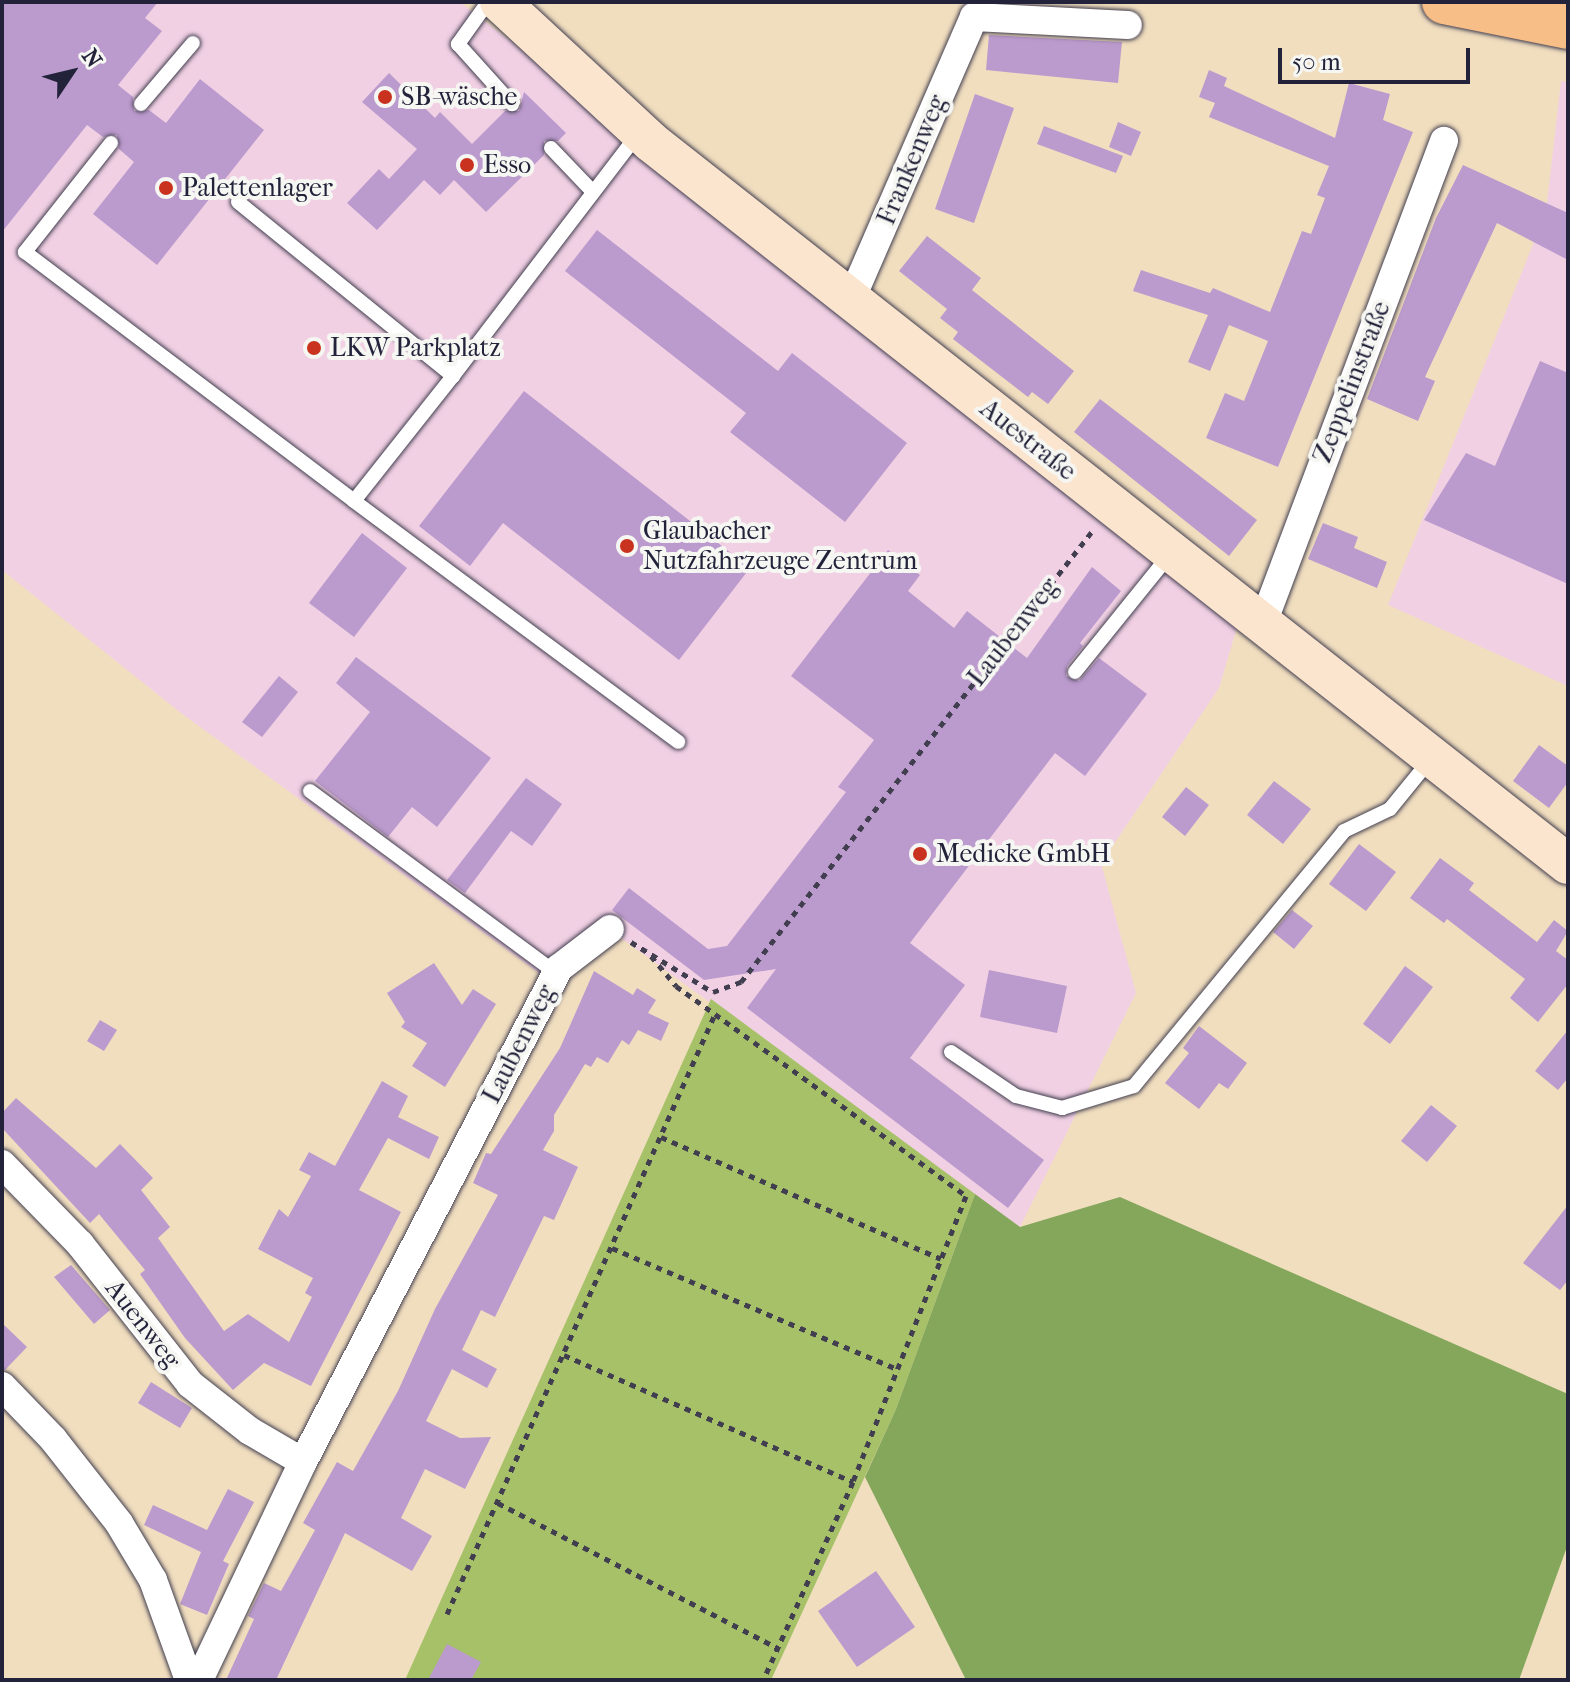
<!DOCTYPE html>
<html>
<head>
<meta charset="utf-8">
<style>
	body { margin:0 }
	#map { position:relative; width:1570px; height:1682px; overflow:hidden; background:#f1debf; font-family:"IM FELL French Canon",serif }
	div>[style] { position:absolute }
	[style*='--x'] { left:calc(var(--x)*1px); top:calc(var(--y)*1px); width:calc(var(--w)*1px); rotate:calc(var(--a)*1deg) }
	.built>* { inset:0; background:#f1d0e4 }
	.green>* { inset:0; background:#a6c167 }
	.forest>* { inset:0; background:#84a75c }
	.building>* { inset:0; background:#bb9bcd }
	.path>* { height:5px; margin-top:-2.5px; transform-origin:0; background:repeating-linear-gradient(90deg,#413e4f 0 6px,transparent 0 12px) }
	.roads { filter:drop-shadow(0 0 2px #413e4f) drop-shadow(0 0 2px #413e4f) }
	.lane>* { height:14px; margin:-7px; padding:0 7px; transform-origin:7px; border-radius:7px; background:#fff }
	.street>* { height:28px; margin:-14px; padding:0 14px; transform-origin:14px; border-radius:14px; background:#fff }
	.secondary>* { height:40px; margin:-20px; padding:0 20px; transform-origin:20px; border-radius:20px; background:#fce5cf }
	.primary>* { height:44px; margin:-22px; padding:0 22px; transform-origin:22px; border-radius:22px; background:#f7be87 }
	.dots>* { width:22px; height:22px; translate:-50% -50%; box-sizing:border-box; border:4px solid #f6f6f2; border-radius:50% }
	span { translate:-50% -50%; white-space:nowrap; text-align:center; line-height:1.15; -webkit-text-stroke:8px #f6f6f2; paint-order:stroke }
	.poi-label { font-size:26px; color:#22223b }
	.left { translate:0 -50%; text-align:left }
	.street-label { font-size:26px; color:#22223b }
	.frame { position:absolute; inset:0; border:4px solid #22223b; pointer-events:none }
	.north { position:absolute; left:32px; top:32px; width:80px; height:80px; -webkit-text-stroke:6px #f6f6f2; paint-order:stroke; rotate:55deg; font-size:22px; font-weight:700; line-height:32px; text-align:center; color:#22223b }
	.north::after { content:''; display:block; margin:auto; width:28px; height:36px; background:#22223b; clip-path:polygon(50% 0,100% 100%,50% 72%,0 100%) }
	.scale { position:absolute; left:1278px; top:48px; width:192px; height:36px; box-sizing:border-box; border:4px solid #22223b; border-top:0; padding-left:10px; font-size:24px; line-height:28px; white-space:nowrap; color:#22223b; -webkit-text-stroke:6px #f6f6f2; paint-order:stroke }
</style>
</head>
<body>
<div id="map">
	<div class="built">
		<div style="clip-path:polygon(2px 2px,460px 2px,1243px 607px,1219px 688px,1101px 863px,1136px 993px,1020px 1227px,610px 930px,551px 982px,181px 713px,2px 570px)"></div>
		<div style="clip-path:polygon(1561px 81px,1568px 82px,1568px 686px,1388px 605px,1546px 212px)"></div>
	</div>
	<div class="green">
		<div style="clip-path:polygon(711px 999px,975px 1194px,896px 1409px,771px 1680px,405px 1680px)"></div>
	</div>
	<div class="forest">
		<div style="clip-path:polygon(975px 1194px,1020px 1227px,1120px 1197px,1568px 1394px,1568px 1544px,1519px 1680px,966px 1680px,865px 1477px,896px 1409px)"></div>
	</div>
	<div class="building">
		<div style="clip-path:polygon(2px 2px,158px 2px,145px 18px,162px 31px,118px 85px,133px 97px,134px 111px,149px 110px,166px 123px,200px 79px,264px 130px,157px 265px,93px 214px,134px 162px,119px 149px,117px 135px,103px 137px,87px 125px,2px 232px)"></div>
		<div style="clip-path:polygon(989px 35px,1122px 42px,1118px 83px,986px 70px)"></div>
		<div style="clip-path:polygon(1209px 70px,1227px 78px,1224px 86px,1335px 138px,1349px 83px,1390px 94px,1383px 120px,1413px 132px,1278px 467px,1206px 438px,1225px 393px,1244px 401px,1268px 341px,1229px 325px,1210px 371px,1188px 362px,1208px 315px,1133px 291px,1141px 270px,1210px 293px,1213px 288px,1270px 312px,1302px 231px,1311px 234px,1325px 198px,1317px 195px,1329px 166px,1209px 117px,1215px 103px,1199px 97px)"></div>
		<div style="clip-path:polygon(389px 73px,435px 118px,440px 112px,472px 144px,505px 111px,519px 111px,524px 92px,566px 133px,558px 141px,544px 141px,544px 155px,486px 212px,454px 180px,440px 195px,424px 180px,377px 230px,347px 203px,379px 169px,389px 179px,417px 149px,362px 102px)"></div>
		<div style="clip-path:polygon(975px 94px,1014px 108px,974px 223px,935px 209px)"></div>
		<div style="clip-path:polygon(1118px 122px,1141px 132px,1131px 156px,1109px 147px)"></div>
		<div style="clip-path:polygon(1044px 126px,1123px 156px,1116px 173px,1037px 144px)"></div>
		<div style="clip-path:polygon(1463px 165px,1568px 213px,1568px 260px,1497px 223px,1425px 377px,1435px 381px,1418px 421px,1367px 399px,1436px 218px)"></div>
		<div style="clip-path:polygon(597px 230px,778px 371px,792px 353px,907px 443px,845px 522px,730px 432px,746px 413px,565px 271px)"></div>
		<div style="clip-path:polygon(927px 236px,981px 278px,972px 290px,1074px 371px,1048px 404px,1032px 392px,1028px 397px,953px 339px,958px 332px,940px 318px,947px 309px,899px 271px)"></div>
		<div style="clip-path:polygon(1540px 361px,1568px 373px,1568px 584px,1424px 520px,1466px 453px,1495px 466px)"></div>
		<div style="clip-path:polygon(524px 391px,750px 568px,679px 660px,503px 523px,470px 566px,419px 526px)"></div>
		<div style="clip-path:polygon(1100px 399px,1257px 520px,1229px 556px,1074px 432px)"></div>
		<div style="clip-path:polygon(1323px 523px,1358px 537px,1354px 548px,1387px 562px,1377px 588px,1308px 559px)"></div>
		<div style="clip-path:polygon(362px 533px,407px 568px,354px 637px,309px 603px)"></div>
		<div style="clip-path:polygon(888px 550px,920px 575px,908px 591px,954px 628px,967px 611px,1027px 658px,1092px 567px,1121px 591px,1080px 643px,1083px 646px,1067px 666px,1066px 676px,1079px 681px,1099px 658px,1147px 694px,1085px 776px,1055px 753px,910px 943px,965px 985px,910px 1058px,1044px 1160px,1008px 1208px,747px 1008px,776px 969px,704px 980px,612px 910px,629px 888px,708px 949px,727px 946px,846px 792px,838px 787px,874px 740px,791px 676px)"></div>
		<div style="clip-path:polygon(356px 657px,491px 758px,437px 827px,412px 807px,388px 837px,315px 781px,370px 712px,336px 683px)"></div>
		<div style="clip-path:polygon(279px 676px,298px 692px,262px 737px,242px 722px)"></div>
		<div style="clip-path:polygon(1539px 745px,1568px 766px,1568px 782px,1549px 808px,1513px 781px)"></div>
		<div style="clip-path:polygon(526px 778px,562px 804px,532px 846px,511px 831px,465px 893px,447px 880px)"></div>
		<div style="clip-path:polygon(1274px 781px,1311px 809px,1283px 844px,1247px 815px)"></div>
		<div style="clip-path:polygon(1186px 787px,1209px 805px,1185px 836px,1162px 817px)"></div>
		<div style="clip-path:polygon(1359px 844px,1396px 872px,1366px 911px,1329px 884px)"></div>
		<div style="clip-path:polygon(1440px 858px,1474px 883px,1469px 890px,1537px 942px,1554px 920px,1568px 931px,1556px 951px,1568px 960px,1568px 984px,1538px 1022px,1510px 998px,1525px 979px,1447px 919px,1444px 923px,1410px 898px)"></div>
		<div style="clip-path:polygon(1292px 910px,1313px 926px,1294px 949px,1273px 932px)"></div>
		<div style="clip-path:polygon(434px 963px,462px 1005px,473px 989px,496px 1004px,445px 1087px,412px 1066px,427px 1043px,401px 1027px,405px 1022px,387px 993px)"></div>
		<div style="clip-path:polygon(1405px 966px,1433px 987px,1390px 1044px,1363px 1024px)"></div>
		<div style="clip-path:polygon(989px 970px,1067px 986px,1057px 1033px,980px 1017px)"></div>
		<div style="clip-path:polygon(594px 971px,633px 995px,637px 988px,656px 1000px,648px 1013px,669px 1023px,661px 1041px,638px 1030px,629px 1045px,622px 1040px,608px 1063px,597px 1057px,591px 1067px,585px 1064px,554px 1115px,554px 1131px,543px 1150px,578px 1167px,554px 1220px,544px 1216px,495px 1317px,481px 1310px,462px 1350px,497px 1369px,487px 1388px,452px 1369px,426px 1421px,460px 1438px,491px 1437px,465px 1489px,425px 1469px,401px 1518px,432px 1536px,412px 1571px,345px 1533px,276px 1680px,226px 1680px,254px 1619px,248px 1616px,264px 1583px,281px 1591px,315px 1530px,303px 1523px,337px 1462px,353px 1471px,398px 1391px,435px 1309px,498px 1195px,473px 1183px,486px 1153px,491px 1154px,560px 1048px)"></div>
		<div style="clip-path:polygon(100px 1020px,117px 1030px,104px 1051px,87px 1041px)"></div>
		<div style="clip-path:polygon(1199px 1026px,1247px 1063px,1228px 1089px,1219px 1083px,1199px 1109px,1165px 1083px,1189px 1053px,1183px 1048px)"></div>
		<div style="clip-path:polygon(1568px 1030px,1568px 1078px,1558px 1090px,1535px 1071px)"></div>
		<div style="clip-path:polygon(382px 1081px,408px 1096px,398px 1117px,439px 1137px,429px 1159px,388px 1138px,359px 1190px,401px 1212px,311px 1386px,264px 1363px,233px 1390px,185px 1338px,140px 1274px,145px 1270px,99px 1214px,90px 1223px,2px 1128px,2px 1113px,16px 1098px,96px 1168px,120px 1144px,153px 1178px,141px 1190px,170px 1227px,158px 1238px,224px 1331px,248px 1314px,289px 1342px,312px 1297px,305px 1293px,313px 1278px,258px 1249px,279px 1209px,288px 1217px,311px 1176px,299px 1170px,309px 1152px,335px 1166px)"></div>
		<div style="clip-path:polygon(1431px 1105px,1457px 1126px,1427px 1162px,1401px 1141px)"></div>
		<div style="clip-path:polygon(1568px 1205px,1568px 1280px,1560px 1290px,1523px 1263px)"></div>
		<div style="clip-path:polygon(71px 1265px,110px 1310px,94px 1324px,54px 1277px)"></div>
		<div style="clip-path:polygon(2px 1323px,27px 1347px,5px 1370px,2px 1369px)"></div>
		<div style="clip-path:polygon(151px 1382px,192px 1408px,180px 1428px,138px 1403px)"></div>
		<div style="clip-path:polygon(228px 1489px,254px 1502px,223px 1561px,229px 1564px,207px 1615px,180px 1604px,201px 1552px,144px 1525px,153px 1505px,207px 1530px)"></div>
		<div style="clip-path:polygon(876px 1571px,915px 1627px,857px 1667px,818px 1611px)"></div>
		<div style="clip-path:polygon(447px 1644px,481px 1662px,471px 1680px,428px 1680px)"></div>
	</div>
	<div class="path">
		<div style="--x:631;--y:942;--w:96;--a:31.4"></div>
		<div style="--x:713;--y:992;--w:30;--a:-20"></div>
		<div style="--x:741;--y:982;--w:573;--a:-52.09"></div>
		<div style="--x:651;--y:956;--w:39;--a:50"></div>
		<div style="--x:676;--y:986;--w:48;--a:35.7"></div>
		<div style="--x:661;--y:1137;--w:305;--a:23.5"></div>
		<div style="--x:612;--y:1248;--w:312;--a:23"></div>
		<div style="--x:564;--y:1355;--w:316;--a:23.7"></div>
		<div style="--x:498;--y:1503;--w:315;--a:27.4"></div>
		<div style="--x:447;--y:1614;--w:657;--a:-65.93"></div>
		<div style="--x:715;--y:1014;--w:310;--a:35.9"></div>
		<div style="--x:966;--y:1196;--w:308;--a:111.6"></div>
		<div style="--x:853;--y:1482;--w:217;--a:114.4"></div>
	</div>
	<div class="roads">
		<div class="lane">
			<div style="--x:488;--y:2;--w:52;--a:125.5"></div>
			<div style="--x:458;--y:44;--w:81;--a:48"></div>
			<div style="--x:141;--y:104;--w:80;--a:-49.6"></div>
			<div style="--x:111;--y:143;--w:139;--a:128.3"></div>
			<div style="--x:25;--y:252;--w:413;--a:37.1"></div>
			<div style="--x:551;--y:148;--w:61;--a:46.3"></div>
			<div style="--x:238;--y:202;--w:277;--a:39"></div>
			<div style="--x:453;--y:376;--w:303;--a:-52.6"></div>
			<div style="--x:453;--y:376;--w:159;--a:128.4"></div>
			<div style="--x:354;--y:501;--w:404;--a:36.6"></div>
			<div style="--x:1075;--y:672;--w:153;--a:-51.1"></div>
			<div style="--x:310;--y:791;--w:306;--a:36.5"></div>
			<div style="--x:951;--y:1052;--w:78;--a:34.1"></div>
			<div style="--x:1016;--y:1096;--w:48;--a:14.6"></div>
			<div style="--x:1062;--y:1108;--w:75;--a:-17"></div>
			<div style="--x:1134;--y:1086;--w:330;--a:-50.5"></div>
			<div style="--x:1344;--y:831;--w:51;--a:-25.6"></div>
			<div style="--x:1390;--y:809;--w:63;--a:-50.8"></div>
		</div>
		<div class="street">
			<div style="--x:850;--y:302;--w:311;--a:-66.5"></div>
			<div style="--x:974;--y:17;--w:154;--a:3"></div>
			<div style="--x:1263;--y:623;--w:515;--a:-69.42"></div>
			<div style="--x:2;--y:1164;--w:112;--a:45.7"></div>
			<div style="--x:80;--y:1244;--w:178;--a:51.8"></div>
			<div style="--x:190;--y:1384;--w:76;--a:38.1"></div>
			<div style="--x:250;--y:1431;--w:61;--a:30.3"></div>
			<div style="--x:2;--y:1386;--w:74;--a:46.1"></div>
			<div style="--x:53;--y:1439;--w:107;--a:51.8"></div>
			<div style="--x:119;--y:1523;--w:66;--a:59.2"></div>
			<div style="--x:153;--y:1580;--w:106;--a:70.2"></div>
			<div style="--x:199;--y:1680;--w:242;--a:-64.5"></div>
			<div style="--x:303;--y:1462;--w:556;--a:-62.61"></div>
			<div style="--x:559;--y:968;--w:64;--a:-37.4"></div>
		</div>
		<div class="secondary">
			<div style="--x:500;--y:2;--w:206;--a:42.8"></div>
			<div style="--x:651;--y:142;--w:1167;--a:38.22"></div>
		</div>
		<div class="primary">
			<div style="--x:1444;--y:2;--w:126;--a:11.4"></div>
		</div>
	</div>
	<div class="dots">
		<div style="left:385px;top:97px;background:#c8321e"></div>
		<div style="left:467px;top:165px;background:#c8321e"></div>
		<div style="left:166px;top:188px;background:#c8321e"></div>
		<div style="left:314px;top:348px;background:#c8321e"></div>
		<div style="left:627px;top:546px;background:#c8321e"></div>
		<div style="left:920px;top:854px;background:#c8321e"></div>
	</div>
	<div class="poi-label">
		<span class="left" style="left:401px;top:97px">SB-wäsche</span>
		<span class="left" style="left:483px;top:165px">Esso</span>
		<span class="left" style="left:182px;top:188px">Palettenlager</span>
		<span class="left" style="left:330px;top:348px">LKW Parkplatz</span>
		<span class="left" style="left:643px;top:546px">Glaubacher<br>Nutzfahrzeuge Zentrum</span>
		<span class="left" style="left:936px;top:854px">Medicke GmbH</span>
	</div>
	<div class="street-label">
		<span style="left:912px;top:160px;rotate:-67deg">Frankenweg</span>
		<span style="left:1352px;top:382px;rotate:-69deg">Zeppelinstraße</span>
		<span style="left:1028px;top:440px;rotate:38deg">Auestraße</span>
		<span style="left:1013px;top:632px;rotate:-52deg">Laubenweg</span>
		<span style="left:519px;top:1044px;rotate:-63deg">Laubenweg</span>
		<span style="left:143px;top:1324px;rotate:52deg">Auenweg</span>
	</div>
	<div class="frame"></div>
	<div class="north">N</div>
	<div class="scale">50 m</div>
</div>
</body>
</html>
